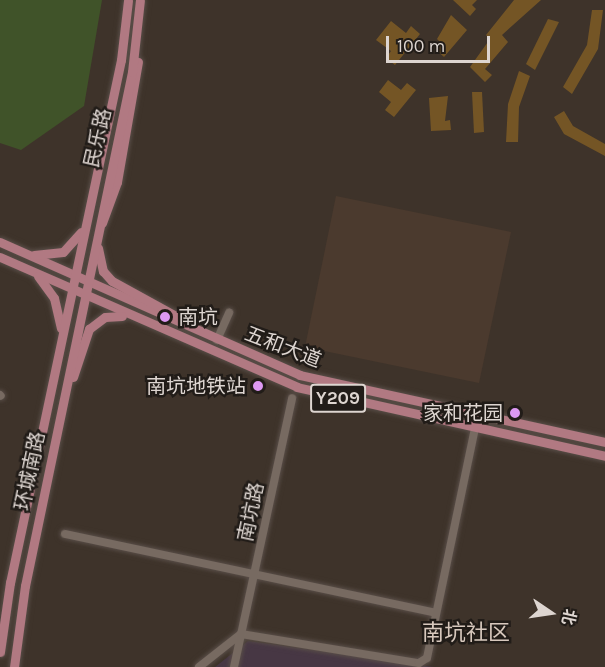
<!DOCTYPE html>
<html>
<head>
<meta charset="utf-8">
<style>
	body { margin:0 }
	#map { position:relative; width:605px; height:667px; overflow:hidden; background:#3e332a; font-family:Karla,"Noto Sans SC",sans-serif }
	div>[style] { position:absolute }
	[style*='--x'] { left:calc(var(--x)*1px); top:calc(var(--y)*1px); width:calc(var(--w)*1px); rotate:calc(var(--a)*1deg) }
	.commercial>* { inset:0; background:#473744 }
	.built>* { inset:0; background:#4b3a2e }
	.green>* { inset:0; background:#405329 }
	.building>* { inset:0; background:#745525 }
	.roads { filter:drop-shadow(0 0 2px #594e48) drop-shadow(0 0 2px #594e48) }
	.minor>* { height:8px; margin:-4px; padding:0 4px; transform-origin:4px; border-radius:4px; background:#776a61 }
	.major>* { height:9px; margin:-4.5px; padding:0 4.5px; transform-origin:4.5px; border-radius:4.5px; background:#b17982 }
	.dots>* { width:16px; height:16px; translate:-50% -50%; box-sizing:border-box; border:3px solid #211c18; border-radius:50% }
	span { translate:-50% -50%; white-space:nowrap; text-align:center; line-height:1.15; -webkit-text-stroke:5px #211c18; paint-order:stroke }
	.shield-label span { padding:2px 4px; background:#211c18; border:2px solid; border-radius:4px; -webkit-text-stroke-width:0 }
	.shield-label { font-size:18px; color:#ddd5d0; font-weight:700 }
	.street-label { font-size:20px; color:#ddd5d0 }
	.poi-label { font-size:20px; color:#ddd5d0 }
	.left { translate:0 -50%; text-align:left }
	.right { translate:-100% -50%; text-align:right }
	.quarter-label { font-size:22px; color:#d7c8bd }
	.north { position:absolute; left:521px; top:583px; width:60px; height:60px; -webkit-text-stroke:4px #211c18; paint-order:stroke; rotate:103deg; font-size:16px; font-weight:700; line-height:24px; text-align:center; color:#ddd5d0 }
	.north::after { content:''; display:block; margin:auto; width:21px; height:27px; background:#ddd5d0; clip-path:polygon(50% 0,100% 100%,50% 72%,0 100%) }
	.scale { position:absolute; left:386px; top:36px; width:104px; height:27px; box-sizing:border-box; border:3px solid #ddd5d0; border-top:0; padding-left:8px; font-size:18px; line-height:21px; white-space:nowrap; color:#ddd5d0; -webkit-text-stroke:4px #211c18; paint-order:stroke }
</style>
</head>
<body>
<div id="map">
	<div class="commercial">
		<div style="clip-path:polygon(248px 641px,434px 667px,215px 667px)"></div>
	</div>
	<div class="built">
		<div style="clip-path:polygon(336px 196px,511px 232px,479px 383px,305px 347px)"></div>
	</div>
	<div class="green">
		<div style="clip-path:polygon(0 0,102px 0,84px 106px,21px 150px,0 143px)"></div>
	</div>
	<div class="building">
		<div style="clip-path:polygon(453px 0,477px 0,472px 5px,476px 9px,470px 16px)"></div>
		<div style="clip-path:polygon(514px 0,541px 0,502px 35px,508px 42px,485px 69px,492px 75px,485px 82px,470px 67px,490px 39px,486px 35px)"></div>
		<div style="clip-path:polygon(592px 10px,603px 10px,598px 49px,572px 94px,563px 87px,587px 45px)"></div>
		<div style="clip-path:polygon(451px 15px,467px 30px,444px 57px,435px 49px,441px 43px,437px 39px)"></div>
		<div style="clip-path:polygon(548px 19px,559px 22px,535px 70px,526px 64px)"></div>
		<div style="clip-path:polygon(391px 21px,406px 33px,411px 26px,420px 34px,395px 65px,386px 58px,391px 51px,376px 40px)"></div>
		<div style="clip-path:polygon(519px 71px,530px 76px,519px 107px,518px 142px,506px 142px,508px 104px)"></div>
		<div style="clip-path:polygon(388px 80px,401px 90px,407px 83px,416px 90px,394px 117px,385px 110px,391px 102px,379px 92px)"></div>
		<div style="clip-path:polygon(472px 92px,482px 92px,484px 132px,474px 133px)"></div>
		<div style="clip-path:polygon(448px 96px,445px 121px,450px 120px,451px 130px,431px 131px,429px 98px)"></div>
		<div style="clip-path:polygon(564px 111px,573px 126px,605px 144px,605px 156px,564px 134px,554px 117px)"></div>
	</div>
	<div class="roads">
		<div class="minor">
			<div style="--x:217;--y:340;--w:30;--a:-66"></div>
			<div style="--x:0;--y:395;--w:1;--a:45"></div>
			<div style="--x:65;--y:534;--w:379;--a:12"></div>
			<div style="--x:199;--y:667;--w:53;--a:-38.2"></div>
			<div style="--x:241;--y:634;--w:180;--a:9.3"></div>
			<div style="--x:419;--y:663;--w:9;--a:-32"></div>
			<div style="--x:427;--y:658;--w:235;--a:-78.2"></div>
			<div style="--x:234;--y:667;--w:275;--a:-77.8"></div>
		</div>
		<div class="major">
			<div style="--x:102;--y:223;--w:44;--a:-69.9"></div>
			<div style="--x:117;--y:182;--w:122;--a:-80.1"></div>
			<div style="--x:0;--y:242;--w:328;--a:23.9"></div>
			<div style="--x:300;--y:375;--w:312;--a:12.4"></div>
			<div style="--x:98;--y:248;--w:24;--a:78"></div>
			<div style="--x:103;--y:271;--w:13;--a:48"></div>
			<div style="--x:112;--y:281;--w:83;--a:28.7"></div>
			<div style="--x:34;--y:255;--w:29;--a:-6"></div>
			<div style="--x:63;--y:252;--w:27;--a:-48"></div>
			<div style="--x:0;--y:257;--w:324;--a:23.6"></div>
			<div style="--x:297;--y:387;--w:316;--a:12.6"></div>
			<div style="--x:38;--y:276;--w:27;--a:54"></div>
			<div style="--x:54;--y:298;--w:31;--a:77"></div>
			<div style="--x:73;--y:377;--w:51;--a:-71.6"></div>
			<div style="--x:89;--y:329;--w:20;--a:-37"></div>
			<div style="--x:105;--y:317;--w:17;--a:-3"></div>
			<div style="--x:0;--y:652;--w:70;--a:-81.8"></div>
			<div style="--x:10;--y:583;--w:535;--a:-78.02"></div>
			<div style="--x:121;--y:60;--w:60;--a:-83.3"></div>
			<div style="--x:14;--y:667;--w:82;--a:-82.3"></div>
			<div style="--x:25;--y:586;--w:525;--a:-78.24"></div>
			<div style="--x:132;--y:72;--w:72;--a:-83.7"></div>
		</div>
	</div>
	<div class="dots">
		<div style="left:165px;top:317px;background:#dd99f3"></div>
		<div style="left:258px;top:386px;background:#dd99f3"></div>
		<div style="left:515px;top:413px;background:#dd99f3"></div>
	</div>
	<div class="shield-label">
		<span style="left:338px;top:398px">Y209</span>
	</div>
	<div class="street-label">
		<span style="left:98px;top:138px;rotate:-77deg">民乐路</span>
		<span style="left:283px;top:347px;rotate:21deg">五和大道</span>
		<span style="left:30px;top:471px;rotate:-78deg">环城南路</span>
		<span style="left:251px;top:512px;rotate:-78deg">南坑路</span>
	</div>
	<div class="poi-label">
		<span class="left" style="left:178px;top:317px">南坑</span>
		<span class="right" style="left:246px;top:386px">南坑地铁站</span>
		<span class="right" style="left:503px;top:413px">家和花园</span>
	</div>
	<div class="quarter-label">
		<span style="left:466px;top:634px">南坑社区</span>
	</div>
	<div class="north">北</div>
	<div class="scale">100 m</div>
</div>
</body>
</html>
